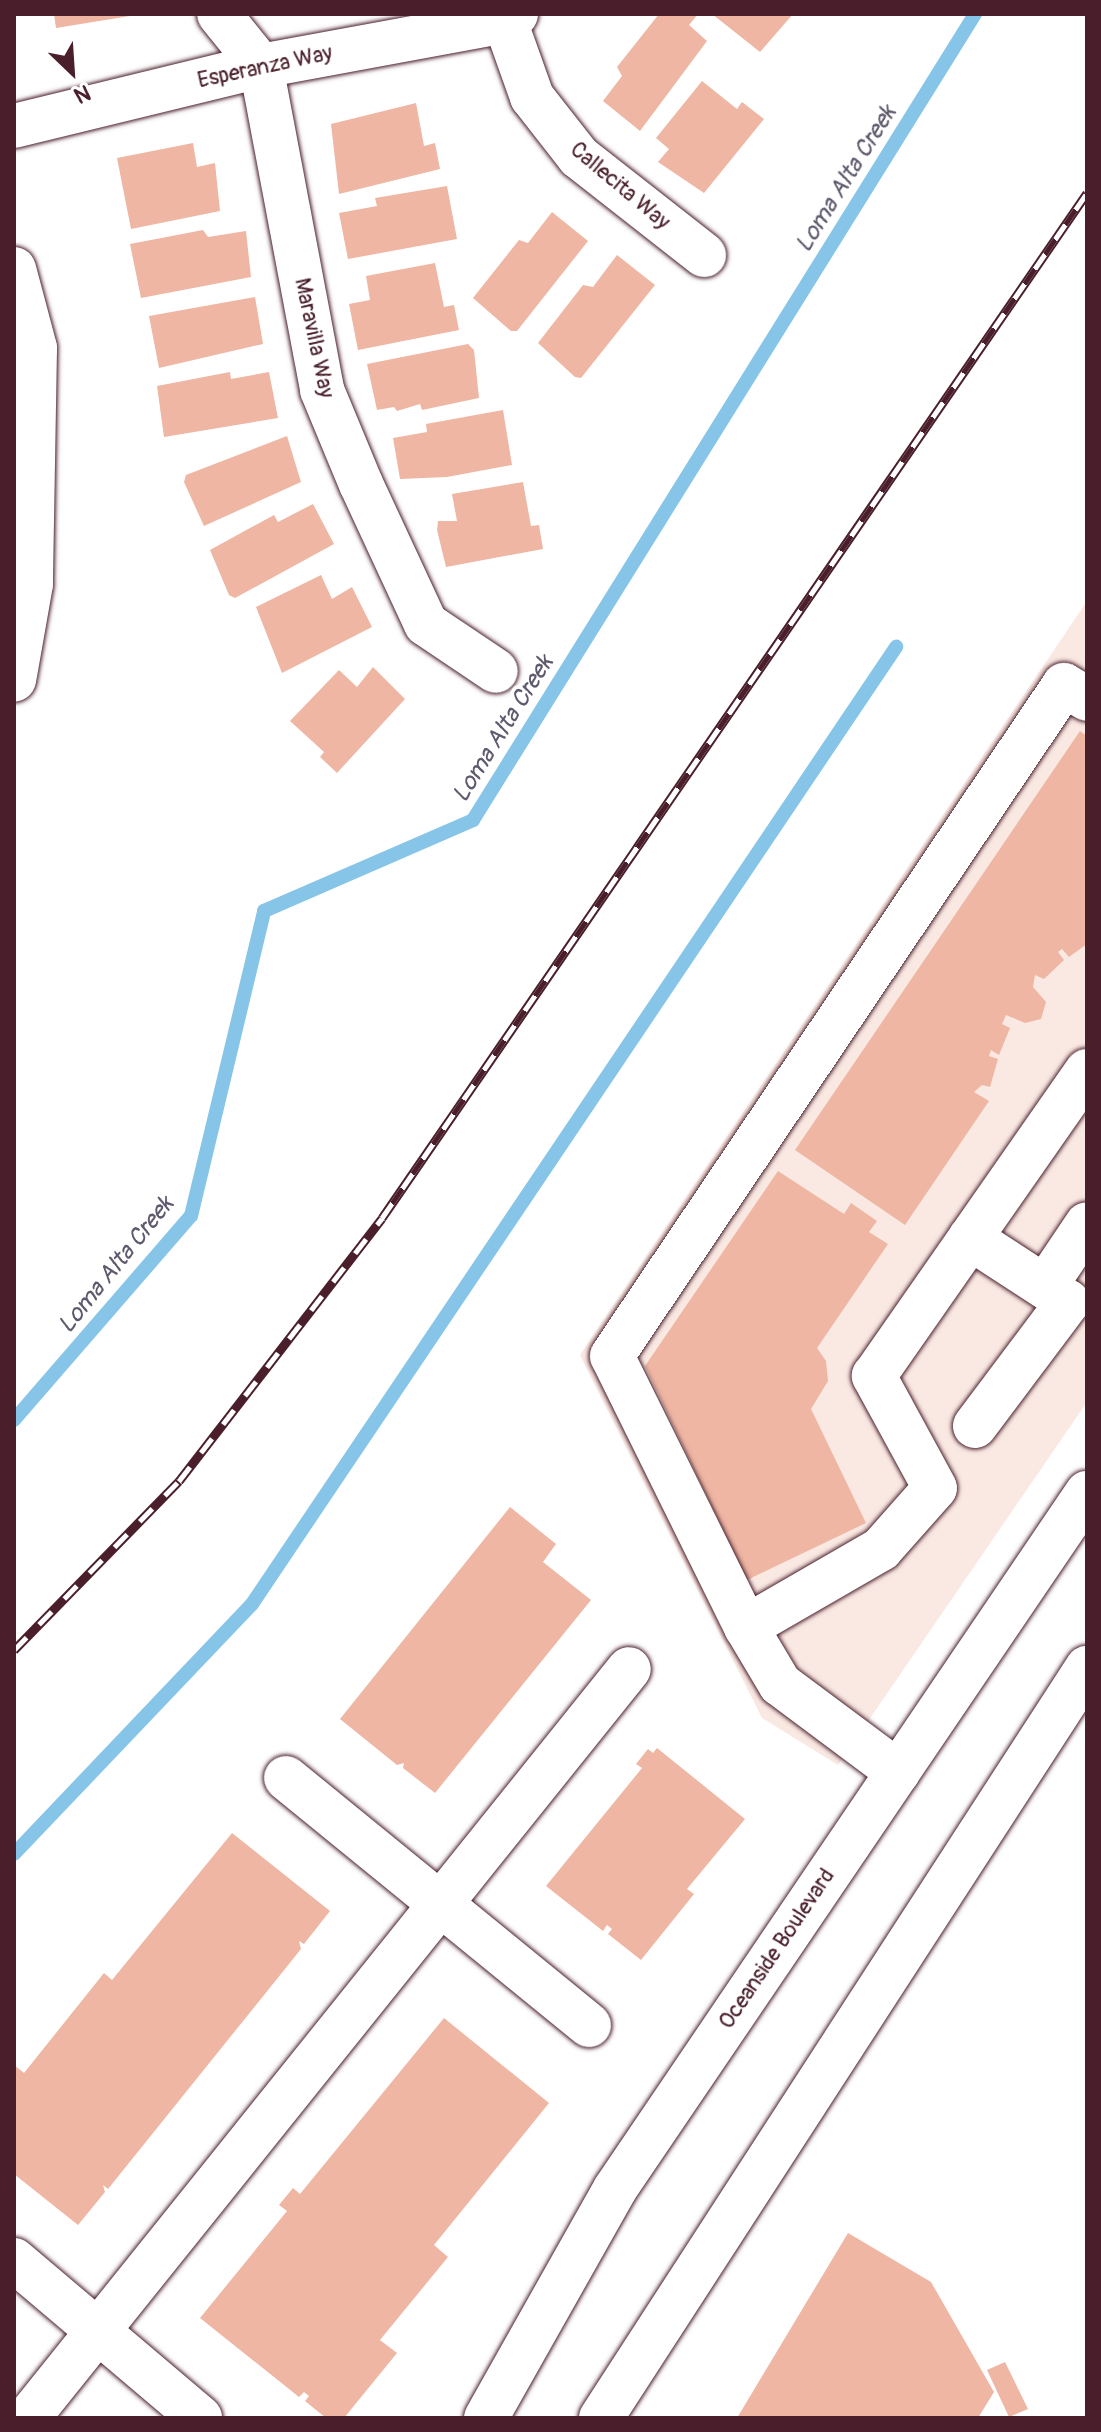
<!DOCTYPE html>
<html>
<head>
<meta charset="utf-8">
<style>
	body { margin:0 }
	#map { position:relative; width:1101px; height:2432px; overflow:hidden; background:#fff; font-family:Pangolin,sans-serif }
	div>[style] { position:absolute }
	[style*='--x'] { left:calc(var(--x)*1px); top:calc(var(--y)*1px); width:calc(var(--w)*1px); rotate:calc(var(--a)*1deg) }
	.built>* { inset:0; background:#fae9e3 }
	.stream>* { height:14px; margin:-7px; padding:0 7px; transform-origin:7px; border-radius:7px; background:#87c5e8 }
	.building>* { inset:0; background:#eeb6a3 }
	.roads { filter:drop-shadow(0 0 2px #4a1f2b) drop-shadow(0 0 2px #4a1f2b) }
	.minor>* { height:44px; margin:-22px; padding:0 22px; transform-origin:22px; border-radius:22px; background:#fff }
	.major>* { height:44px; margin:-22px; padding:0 22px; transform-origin:22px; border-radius:22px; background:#fff }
	.rail>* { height:9px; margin-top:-4.5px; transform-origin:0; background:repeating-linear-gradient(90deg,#fff 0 18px,#4a1f2b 0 36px); box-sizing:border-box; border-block:2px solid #4a1f2b }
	span { translate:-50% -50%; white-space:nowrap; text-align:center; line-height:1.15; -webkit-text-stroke:7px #fff; paint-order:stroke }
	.street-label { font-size:22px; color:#4a1f2b }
	.water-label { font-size:24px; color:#5f596d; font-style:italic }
	.frame { position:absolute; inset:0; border:16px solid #4a1f2b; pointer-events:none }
	.north { position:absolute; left:32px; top:32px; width:80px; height:80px; -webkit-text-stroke:6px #fff; paint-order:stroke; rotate:155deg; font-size:22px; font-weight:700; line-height:32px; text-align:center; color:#4a1f2b }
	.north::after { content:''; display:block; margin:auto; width:28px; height:36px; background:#4a1f2b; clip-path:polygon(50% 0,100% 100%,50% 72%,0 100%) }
</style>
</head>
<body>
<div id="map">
	<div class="built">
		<div style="clip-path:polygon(1087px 601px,1087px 1402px,838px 1765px,762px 1718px,580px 1355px)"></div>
	</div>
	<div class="stream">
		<div style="--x:14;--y:1420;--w:270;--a:-49.1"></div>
		<div style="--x:191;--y:1216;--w:314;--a:-76.5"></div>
		<div style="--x:264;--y:911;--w:228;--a:-23.5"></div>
		<div style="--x:473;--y:820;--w:950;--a:-58.08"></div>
		<div style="--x:14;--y:1854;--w:345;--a:-46.4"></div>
		<div style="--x:252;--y:1604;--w:1154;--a:-56.06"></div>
	</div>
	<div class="building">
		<div style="clip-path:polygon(54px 14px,129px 14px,130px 16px,56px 28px)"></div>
		<div style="clip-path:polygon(659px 14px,698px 14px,689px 25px,707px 41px,640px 131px,603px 101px,622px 76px,617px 67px)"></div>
		<div style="clip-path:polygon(712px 14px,793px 14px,760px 52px)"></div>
		<div style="clip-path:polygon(702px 81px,737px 109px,742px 102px,764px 119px,704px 193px,658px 162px,669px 149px,656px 138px)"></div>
		<div style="clip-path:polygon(416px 103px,424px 146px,435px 143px,440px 169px,339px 194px,331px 124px)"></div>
		<div style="clip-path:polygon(193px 143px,197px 167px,215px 163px,220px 211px,131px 229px,117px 158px)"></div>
		<div style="clip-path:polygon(447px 186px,457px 239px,348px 259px,339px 213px,377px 206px,375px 198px)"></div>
		<div style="clip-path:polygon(552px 212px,588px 241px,517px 331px,511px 331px,473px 298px,519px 240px,528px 243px)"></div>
		<div style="clip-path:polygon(203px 230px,208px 237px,246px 231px,251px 277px,141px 298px,130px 244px)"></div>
		<div style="clip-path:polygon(617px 255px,655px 285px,581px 378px,575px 377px,538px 343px,583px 285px,593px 287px)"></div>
		<div style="clip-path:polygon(435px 263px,444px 307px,454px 305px,459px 330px,358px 350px,349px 304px,370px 300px,366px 276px)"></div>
		<div style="clip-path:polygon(255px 297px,263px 344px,159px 368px,149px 316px)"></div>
		<div style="clip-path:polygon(468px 344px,474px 350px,479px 398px,422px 410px,420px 404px,397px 411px,394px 407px,377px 410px,367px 364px)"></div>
		<div style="clip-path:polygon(230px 372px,231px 379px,269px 372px,278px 418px,164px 437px,157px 386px)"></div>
		<div style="clip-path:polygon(503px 410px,512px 465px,447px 477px,400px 479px,393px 438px,427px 432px,426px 424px)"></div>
		<div style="clip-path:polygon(287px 436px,301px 482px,204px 526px,184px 482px,186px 475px)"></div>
		<div style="clip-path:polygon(523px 482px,531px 526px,539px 525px,543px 549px,446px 567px,437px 530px,438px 521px,457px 521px,452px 494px)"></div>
		<div style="clip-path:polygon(313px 504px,334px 544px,235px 598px,229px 595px,210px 550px,274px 515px,278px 522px)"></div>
		<div style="clip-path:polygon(321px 575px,332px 599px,352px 587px,372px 627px,282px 673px,256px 607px)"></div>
		<div style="clip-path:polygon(373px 667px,405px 699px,337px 773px,320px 757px,324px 752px,290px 721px,339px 670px,357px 687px)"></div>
		<div style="clip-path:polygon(1080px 731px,1087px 736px,1087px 944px,1069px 957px,1062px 949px,1058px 952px,1064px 960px,1044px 979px,1035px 975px,1033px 987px,1046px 1002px,1041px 1019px,1025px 1023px,1006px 1015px,1002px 1024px,1010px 1028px,999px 1055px,991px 1050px,989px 1056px,998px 1059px,990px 1087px,982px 1085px,974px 1092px,989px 1101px,905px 1225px,795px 1150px)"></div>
		<div style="clip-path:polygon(778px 1171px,844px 1214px,851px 1203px,877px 1221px,869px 1232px,888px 1244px,817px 1348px,826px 1361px,828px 1381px,811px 1409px,866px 1523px,747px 1580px,645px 1366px)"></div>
		<div style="clip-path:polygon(510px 1507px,556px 1544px,543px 1562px,591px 1600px,435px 1793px,403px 1768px,404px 1763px,397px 1765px,340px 1719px)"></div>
		<div style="clip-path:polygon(657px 1748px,745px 1819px,687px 1889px,694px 1894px,641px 1960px,608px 1934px,612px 1929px,607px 1925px,603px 1931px,546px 1886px,642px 1768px,636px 1764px,648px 1749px,653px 1753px)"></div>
		<div style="clip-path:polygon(232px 1833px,330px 1911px,304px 1944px,299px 1941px,301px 1949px,108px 2189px,103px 2185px,105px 2192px,78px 2225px,14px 2174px,14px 2065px,24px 2073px,104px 1973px,112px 1980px)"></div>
		<div style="clip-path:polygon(444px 2018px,549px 2103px,434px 2245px,448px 2257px,380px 2340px,397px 2353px,344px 2418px,326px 2418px,305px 2401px,309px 2396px,304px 2392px,299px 2397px,200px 2318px,287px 2211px,279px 2205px,293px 2188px,300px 2194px)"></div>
		<div style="clip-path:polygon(848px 2233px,931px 2282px,994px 2392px,978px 2418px,737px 2418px)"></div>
		<div style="clip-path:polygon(1005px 2362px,1028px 2409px,1009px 2417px,987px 2370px)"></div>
	</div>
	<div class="roads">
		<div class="minor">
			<div style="--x:219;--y:14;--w:67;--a:51.1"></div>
			<div style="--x:261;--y:66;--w:330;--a:79.3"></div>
			<div style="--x:322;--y:390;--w:102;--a:67.5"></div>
			<div style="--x:361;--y:484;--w:154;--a:65.1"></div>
			<div style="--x:426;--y:624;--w:84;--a:33.9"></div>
			<div style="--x:505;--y:21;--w:81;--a:70.4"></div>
			<div style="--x:532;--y:97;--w:76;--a:51.9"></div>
			<div style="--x:579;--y:157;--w:159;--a:38.1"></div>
			<div style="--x:14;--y:126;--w:254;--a:-13.7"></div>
			<div style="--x:261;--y:66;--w:248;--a:-10.4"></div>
			<div style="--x:505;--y:21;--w:13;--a:-32"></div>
			<div style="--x:970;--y:1238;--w:117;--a:33.1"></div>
			<div style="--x:1068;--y:1302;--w:155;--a:126.9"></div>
			<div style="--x:1046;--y:1285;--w:73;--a:-56.1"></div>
			<div style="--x:746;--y:1627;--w:302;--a:-116.3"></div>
			<div style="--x:612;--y:1356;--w:809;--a:-56.03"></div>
			<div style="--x:1064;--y:685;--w:27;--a:31"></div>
			<div style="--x:898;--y:1772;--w:147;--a:-143.3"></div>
			<div style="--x:780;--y:1684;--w:66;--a:-120.8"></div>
			<div style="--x:746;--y:1627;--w:156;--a:-30"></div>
			<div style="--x:881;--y:1549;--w:81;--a:-48.5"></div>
			<div style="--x:935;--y:1488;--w:128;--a:-118.6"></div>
			<div style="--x:874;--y:1376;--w:372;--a:-55.1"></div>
			<div style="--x:286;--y:1778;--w:391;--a:39.2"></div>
			<div style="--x:14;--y:2260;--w:244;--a:40.3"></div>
			<div style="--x:28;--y:2418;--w:960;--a:-51.26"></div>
		</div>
		<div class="major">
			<div style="--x:14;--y:269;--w:82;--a:75.1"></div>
			<div style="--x:35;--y:348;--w:236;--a:91"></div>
			<div style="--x:31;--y:584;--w:97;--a:100"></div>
			<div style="--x:486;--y:2418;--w:263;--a:-60.6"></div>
			<div style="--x:615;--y:2189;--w:841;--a:-55.86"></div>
			<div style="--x:601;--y:2418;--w:894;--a:-57.06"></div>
		</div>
	</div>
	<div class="rail">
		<div style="--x:14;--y:1650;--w:236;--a:-45.7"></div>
		<div style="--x:179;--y:1481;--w:332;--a:-52.3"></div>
		<div style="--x:382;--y:1218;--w:1244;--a:-55.48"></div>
	</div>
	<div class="street-label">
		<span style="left:265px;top:67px;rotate:-12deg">Esperanza Way</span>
		<span style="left:620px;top:186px;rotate:40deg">Callecita Way</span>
		<span style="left:314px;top:338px;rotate:78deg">Maravilla Way</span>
		<span style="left:777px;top:1949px;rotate:-56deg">Oceanside Boulevard</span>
	</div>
	<div class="water-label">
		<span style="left:846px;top:179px;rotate:-58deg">Loma Alta Creek</span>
		<span style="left:503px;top:729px;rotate:-58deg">Loma Alta Creek</span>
		<span style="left:116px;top:1265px;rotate:-51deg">Loma Alta Creek</span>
	</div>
	<div class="frame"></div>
	<div class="north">N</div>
</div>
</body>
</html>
